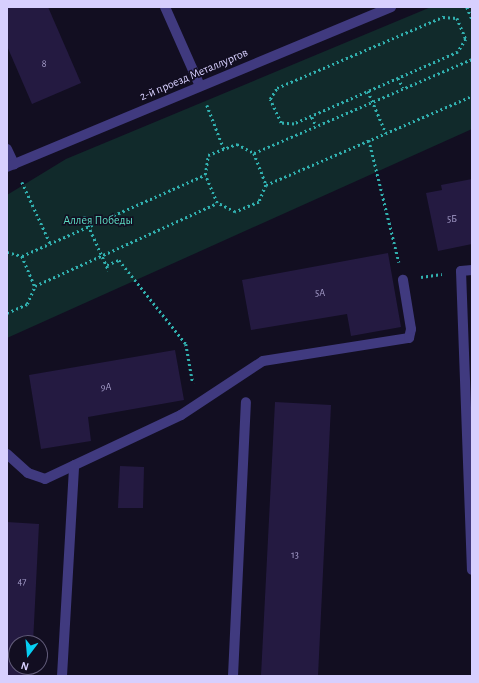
<!DOCTYPE html>
<html>
<head>
<meta charset="utf-8">
<style>
	body { margin:0 }
	#map { position:relative; width:479px; height:683px; overflow:hidden; background:#120e21; font-family:"Alegreya Sans",sans-serif }
	div>[style] { position:absolute }
	[style*='--x'] { left:calc(var(--x)*1px); top:calc(var(--y)*1px); width:calc(var(--w)*1px); rotate:calc(var(--a)*1deg) }
	.green>* { inset:0; background:#112a2b }
	.building>* { inset:0; background:#241a41 }
	.path>* { height:2.5px; margin-top:-1.25px; transform-origin:0; background:repeating-linear-gradient(90deg,#31b0af 0 2px,transparent 0 5px) }
	.lane>* { height:10px; margin:-5px; padding:0 5px; transform-origin:5px; border-radius:5px; background:#403a7f }
	.street>* { height:10px; margin:-5px; padding:0 5px; transform-origin:5px; border-radius:5px; background:#403a7f }
	span { translate:-50% -50%; white-space:nowrap; text-align:center; line-height:1.15; -webkit-text-stroke:3px #120e21; paint-order:stroke }
	.number-label { font-size:10px; color:#aaa2cf }
	.number-label span { -webkit-text-stroke-width:0 }
	.street-label { font-size:12px; color:#d7cffe }
	.park-label { font-size:12px; color:#5ddcc3 }
	.frame { position:absolute; inset:0; border:8px solid #d7cffe; pointer-events:none }
	.north { position:absolute; left:8px; top:635px; width:40px; height:40px; box-sizing:border-box; background:#120e21; border:1px solid #615b79; border-radius:50%; rotate:196deg; font-size:11px; font-weight:700; line-height:16px; text-align:center; color:#d7cffe }
	.north::after { content:''; display:block; margin:auto; width:14px; height:18px; background:#07cef2; clip-path:polygon(50% 0,100% 100%,50% 72%,0 100%) }
</style>
</head>
<body>
<div id="map">
	<div class="green">
		<div style="clip-path:polygon(431px 7px,472px 7px,472px 129px,7px 338px,7px 195px,66px 159px)"></div>
	</div>
	<div class="building">
		<div style="clip-path:polygon(7px 7px,48px 7px,81px 83px,32px 104px,7px 46px)"></div>
		<div style="clip-path:polygon(472px 179px,472px 244px,438px 251px,426px 193px,442px 190px,441px 185px)"></div>
		<div style="clip-path:polygon(388px 253px,401px 327px,351px 336px,347px 314px,251px 330px,242px 280px)"></div>
		<div style="clip-path:polygon(175px 350px,184px 400px,88px 417px,91px 441px,41px 449px,29px 375px)"></div>
		<div style="clip-path:polygon(275px 402px,331px 405px,318px 676px,261px 676px)"></div>
		<div style="clip-path:polygon(120px 466px,144px 467px,143px 508px,118px 508px)"></div>
		<div style="clip-path:polygon(7px 522px,39px 524px,33px 643px,16px 643px,16px 667px,32px 667px,32px 676px,7px 676px)"></div>
	</div>
	<div class="path">
		<div style="--x:467;--y:7;--w:13;--a:67"></div>
		<div style="--x:443;--y:17;--w:14;--a:4"></div>
		<div style="--x:457;--y:18;--w:23;--a:67"></div>
		<div style="--x:466;--y:39;--w:15;--a:122"></div>
		<div style="--x:458;--y:52;--w:179;--a:156.3"></div>
		<div style="--x:294;--y:124;--w:13;--a:-176"></div>
		<div style="--x:281;--y:123;--w:26;--a:-115"></div>
		<div style="--x:270;--y:99;--w:13;--a:-58"></div>
		<div style="--x:277;--y:88;--w:181;--a:-23.2"></div>
		<div style="--x:398;--y:78;--w:11;--a:63"></div>
		<div style="--x:368;--y:91;--w:46;--a:66.8"></div>
		<div style="--x:207;--y:105;--w:47;--a:68.9"></div>
		<div style="--x:312;--y:117;--w:10;--a:66"></div>
		<div style="--x:369;--y:140;--w:126;--a:76.2"></div>
		<div style="--x:237;--y:144;--w:19;--a:28"></div>
		<div style="--x:254;--y:153;--w:34;--a:69"></div>
		<div style="--x:266;--y:185;--w:18;--a:112"></div>
		<div style="--x:259;--y:202;--w:26;--a:157"></div>
		<div style="--x:235;--y:212;--w:20;--a:-153"></div>
		<div style="--x:217;--y:203;--w:30;--a:-113"></div>
		<div style="--x:205;--y:175;--w:20;--a:-81"></div>
		<div style="--x:208;--y:155;--w:31;--a:-21"></div>
		<div style="--x:254;--y:153;--w:237;--a:-23.3"></div>
		<div style="--x:22;--y:182;--w:67;--a:65.3"></div>
		<div style="--x:266;--y:185;--w:224;--a:-23.4"></div>
		<div style="--x:84;--y:216;--w:60;--a:65.6"></div>
		<div style="--x:7;--y:252;--w:16;--a:15"></div>
		<div style="--x:22;--y:256;--w:33;--a:67"></div>
		<div style="--x:22;--y:256;--w:200;--a:-23.9"></div>
		<div style="--x:107;--y:265;--w:13;--a:-23"></div>
		<div style="--x:119;--y:260;--w:107;--a:51.4"></div>
		<div style="--x:186;--y:344;--w:40;--a:80"></div>
		<div style="--x:421;--y:277;--w:21;--a:-8"></div>
		<div style="--x:7;--y:313;--w:22;--a:-24"></div>
		<div style="--x:27;--y:304;--w:20;--a:-66"></div>
		<div style="--x:35;--y:286;--w:200;--a:-24.5"></div>
	</div>
	<div class="lane">
		<div style="--x:165;--y:7;--w:86;--a:66.1"></div>
		<div style="--x:7;--y:149;--w:17;--a:65"></div>
		<div style="--x:472;--y:270;--w:11;--a:175"></div>
		<div style="--x:461;--y:271;--w:299;--a:87.9"></div>
		<div style="--x:7;--y:454;--w:28;--a:42"></div>
		<div style="--x:28;--y:473;--w:18;--a:19"></div>
		<div style="--x:45;--y:479;--w:150;--a:-25.2"></div>
		<div style="--x:181;--y:415;--w:98;--a:-33.4"></div>
		<div style="--x:263;--y:361;--w:148;--a:-9"></div>
		<div style="--x:409;--y:338;--w:9;--a:-77"></div>
		<div style="--x:411;--y:329;--w:50;--a:-99.3"></div>
		<div style="--x:62;--y:676;--w:211;--a:-86.7"></div>
		<div style="--x:233;--y:676;--w:274;--a:-87.3"></div>
	</div>
	<div class="street">
		<div style="--x:7;--y:167;--w:416;--a:-22.6"></div>
	</div>
	<div class="number-label">
		<span style="left:44px;top:65px">8</span>
		<span style="left:452px;top:220px">5Б</span>
		<span style="left:320px;top:294px">5А</span>
		<span style="left:106px;top:388px">9А</span>
		<span style="left:295px;top:556px">13</span>
		<span style="left:22px;top:583px">47</span>
	</div>
	<div class="street-label">
		<span style="left:194px;top:75px;rotate:-23deg">2-й проезд Металлургов</span>
	</div>
	<div class="park-label">
		<span style="left:98px;top:221px">Аллея Победы</span>
	</div>
	<div class="frame"></div>
	<div class="north">N</div>
</div>
</body>
</html>
